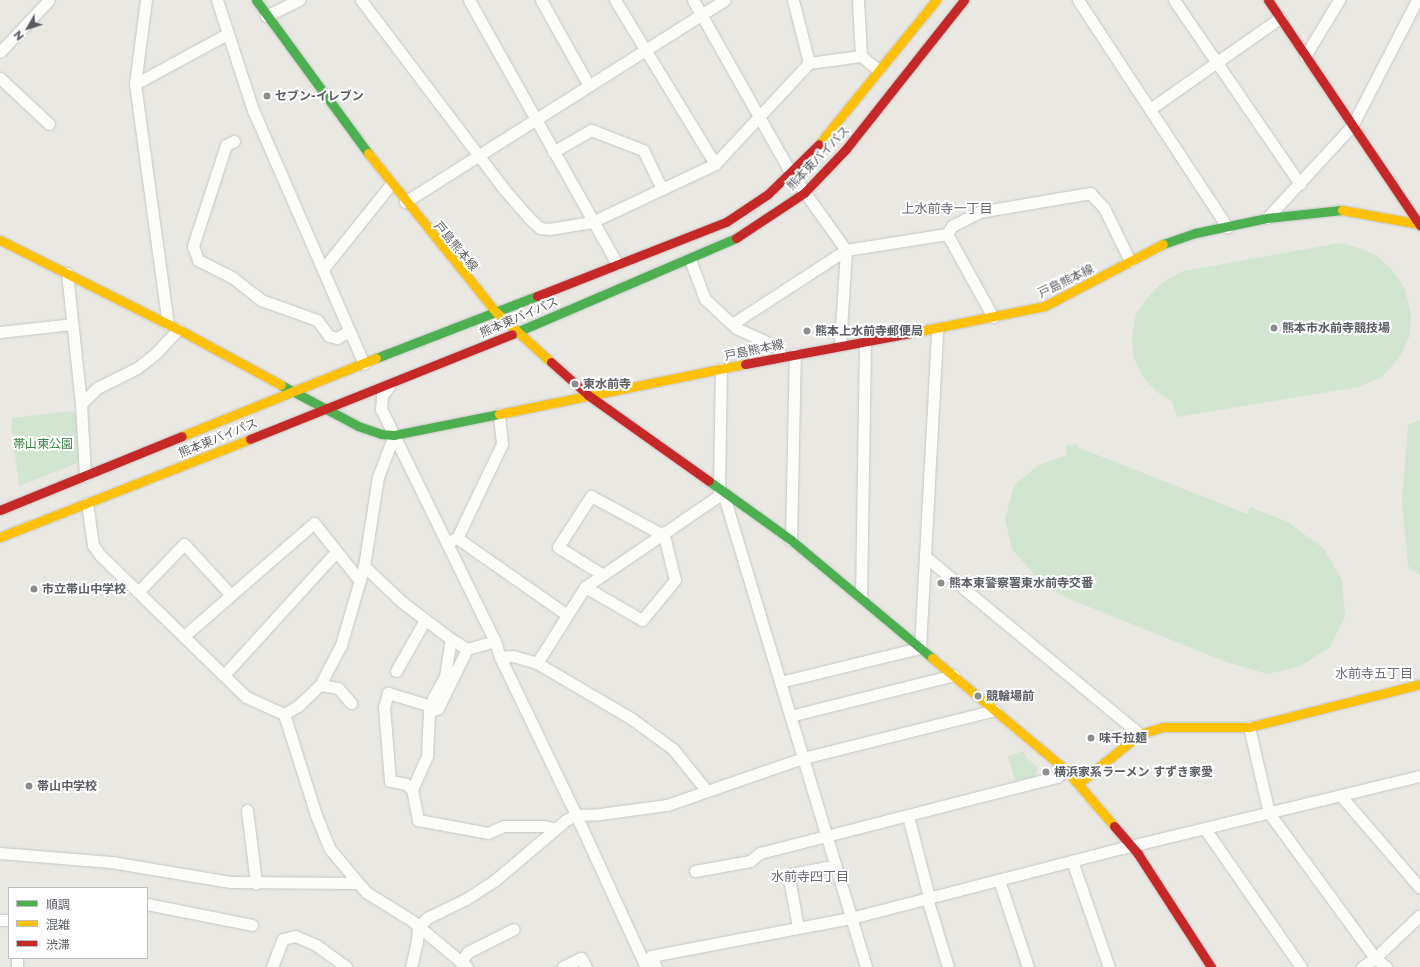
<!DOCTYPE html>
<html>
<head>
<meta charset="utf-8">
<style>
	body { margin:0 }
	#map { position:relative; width:1420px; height:967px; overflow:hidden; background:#e9e8e3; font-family:Montserrat,"Noto Sans JP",sans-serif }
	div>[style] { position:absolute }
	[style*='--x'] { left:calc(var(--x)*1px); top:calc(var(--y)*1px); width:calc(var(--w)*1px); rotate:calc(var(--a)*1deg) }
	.green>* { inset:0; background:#d1e5d1 }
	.roads { filter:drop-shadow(0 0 1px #c6c6c5) drop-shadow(0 0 1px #c6c6c5) }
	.street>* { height:11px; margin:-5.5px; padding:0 5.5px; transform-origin:5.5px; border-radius:5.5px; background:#fcfcfb }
	.fast>* { height:9px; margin:-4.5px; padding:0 4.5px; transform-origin:4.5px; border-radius:4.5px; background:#4caf50 }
	.slow>* { height:9px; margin:-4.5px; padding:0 4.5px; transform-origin:4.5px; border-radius:4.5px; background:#ffc107 }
	.jam>* { height:9px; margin:-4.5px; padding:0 4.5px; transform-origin:4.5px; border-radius:4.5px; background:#c62828 }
	.dots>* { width:11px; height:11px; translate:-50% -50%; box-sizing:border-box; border:2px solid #fff; border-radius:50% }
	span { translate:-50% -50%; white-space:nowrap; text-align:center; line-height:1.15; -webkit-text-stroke:4px #fff; paint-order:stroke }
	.poi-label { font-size:12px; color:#595c61; font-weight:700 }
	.left { translate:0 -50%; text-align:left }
	.street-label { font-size:12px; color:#595c61 }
	.park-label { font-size:12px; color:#398044 }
	.neighbourhood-label { font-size:13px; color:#6a6e73 }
	.legend { position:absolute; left:8px; top:887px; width:140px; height:72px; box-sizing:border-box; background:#fff; border:1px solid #bdbec0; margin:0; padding:5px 7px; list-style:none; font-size:12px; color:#595c61 }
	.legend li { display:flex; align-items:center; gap:8px; height:20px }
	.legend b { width:20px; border:1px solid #bdbec0 }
	.north { position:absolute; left:8px; top:8px; width:40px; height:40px; -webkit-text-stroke:3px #fff; paint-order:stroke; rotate:231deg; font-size:11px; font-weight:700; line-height:16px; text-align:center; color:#595c61 }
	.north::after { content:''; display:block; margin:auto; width:14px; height:18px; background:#595c61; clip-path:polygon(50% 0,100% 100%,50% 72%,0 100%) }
</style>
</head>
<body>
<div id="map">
	<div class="green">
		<div style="clip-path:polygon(1340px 243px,1360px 248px,1377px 256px,1392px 270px,1405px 289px,1411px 315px,1410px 335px,1400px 356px,1383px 376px,1359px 387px,1177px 417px,1172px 401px,1157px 392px,1143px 377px,1133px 356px,1132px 336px,1136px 314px,1148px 297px,1163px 282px,1184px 271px)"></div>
		<div style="clip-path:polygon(71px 411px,76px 414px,80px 462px,19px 486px,11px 426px,13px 418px)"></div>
		<div style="clip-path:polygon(1420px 420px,1420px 575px,1408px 566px,1402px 500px,1408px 425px)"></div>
		<div style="clip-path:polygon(1078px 444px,1077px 447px,1247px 514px,1250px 507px,1288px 522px,1324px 549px,1342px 580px,1345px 616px,1330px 647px,1301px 666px,1268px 674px,1229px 663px,1067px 598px,1041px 582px,1012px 549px,1005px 519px,1014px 486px,1037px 466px,1067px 455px,1066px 446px)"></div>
		<div style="clip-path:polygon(1024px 751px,1025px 756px,1038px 768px,1035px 777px,1015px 781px,1008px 756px)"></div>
	</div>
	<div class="roads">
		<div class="street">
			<div style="--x:146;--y:0;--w:85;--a:97.5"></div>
			<div style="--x:135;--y:84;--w:242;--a:82.2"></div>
			<div style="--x:217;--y:0;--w:116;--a:71.9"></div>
			<div style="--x:253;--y:110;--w:277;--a:66.4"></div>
			<div style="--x:361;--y:0;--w:236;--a:52.9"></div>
			<div style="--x:503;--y:188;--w:38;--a:49"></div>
			<div style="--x:528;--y:217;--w:16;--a:43"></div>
			<div style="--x:540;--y:228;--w:9;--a:6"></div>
			<div style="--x:549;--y:229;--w:44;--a:-9.2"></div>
			<div style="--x:592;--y:222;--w:136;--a:-25.2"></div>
			<div style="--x:715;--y:164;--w:138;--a:-47.1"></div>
			<div style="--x:809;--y:63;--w:52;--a:-7.7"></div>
			<div style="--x:861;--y:56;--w:22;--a:39"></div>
			<div style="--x:469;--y:0;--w:303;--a:60.7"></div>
			<div style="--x:541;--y:0;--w:98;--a:60.8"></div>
			<div style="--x:615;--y:0;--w:192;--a:58.6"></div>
			<div style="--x:693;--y:0;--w:199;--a:60.5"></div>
			<div style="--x:791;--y:173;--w:95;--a:54.5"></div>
			<div style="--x:846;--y:250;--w:95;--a:93.6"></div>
			<div style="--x:793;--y:0;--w:65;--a:75.7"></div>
			<div style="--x:858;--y:0;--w:56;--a:86.9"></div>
			<div style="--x:1078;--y:0;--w:272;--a:56.7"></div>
			<div style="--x:1174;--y:0;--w:223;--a:55.6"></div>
			<div style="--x:266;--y:16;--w:37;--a:-26"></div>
			<div style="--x:0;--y:52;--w:71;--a:-46.7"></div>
			<div style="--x:1305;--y:56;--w:66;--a:-58.7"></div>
			<div style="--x:0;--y:78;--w:67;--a:43.2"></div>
			<div style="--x:135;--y:84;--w:105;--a:-28.5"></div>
			<div style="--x:1150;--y:109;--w:159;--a:-35"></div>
			<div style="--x:234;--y:141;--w:9;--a:153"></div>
			<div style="--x:226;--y:145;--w:106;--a:108.1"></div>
			<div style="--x:193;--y:246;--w:15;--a:70"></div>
			<div style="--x:198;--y:260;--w:39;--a:27"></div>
			<div style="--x:233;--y:278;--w:36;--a:38"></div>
			<div style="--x:261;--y:300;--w:59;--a:19.7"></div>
			<div style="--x:317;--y:320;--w:20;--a:53"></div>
			<div style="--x:329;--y:336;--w:8;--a:14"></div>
			<div style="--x:337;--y:338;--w:14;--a:-30"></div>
			<div style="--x:553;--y:152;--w:44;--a:-30.1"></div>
			<div style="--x:591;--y:130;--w:56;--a:21"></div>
			<div style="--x:643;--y:150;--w:43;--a:64"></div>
			<div style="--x:405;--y:202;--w:378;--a:-32.3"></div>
			<div style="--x:1267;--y:218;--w:125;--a:-47.3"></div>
			<div style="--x:1352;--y:126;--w:142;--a:-62.7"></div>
			<div style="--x:947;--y:234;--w:9;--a:-58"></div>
			<div style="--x:952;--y:226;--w:30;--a:-27"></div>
			<div style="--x:979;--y:212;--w:113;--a:-9.7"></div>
			<div style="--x:1090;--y:193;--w:21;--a:47"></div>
			<div style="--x:1104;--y:208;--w:59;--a:63.9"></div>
			<div style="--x:690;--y:260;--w:42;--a:69"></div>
			<div style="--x:705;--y:299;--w:42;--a:43.1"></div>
			<div style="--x:736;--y:328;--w:46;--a:24.3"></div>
			<div style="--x:778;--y:347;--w:10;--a:73"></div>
			<div style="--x:323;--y:269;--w:109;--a:-51.3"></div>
			<div style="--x:67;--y:273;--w:132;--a:83.9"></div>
			<div style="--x:81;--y:404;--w:72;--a:86.8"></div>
			<div style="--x:732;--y:324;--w:136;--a:-33"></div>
			<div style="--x:846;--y:250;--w:102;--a:-9"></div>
			<div style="--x:947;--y:234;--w:95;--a:61"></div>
			<div style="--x:0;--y:332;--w:72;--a:-6.3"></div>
			<div style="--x:389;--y:386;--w:12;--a:125"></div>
			<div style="--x:382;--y:396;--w:13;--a:94"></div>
			<div style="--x:381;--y:409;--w:13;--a:63"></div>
			<div style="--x:387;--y:421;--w:245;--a:63.9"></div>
			<div style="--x:495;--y:641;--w:17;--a:73"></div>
			<div style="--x:500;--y:657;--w:175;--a:64.3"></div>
			<div style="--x:576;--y:815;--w:167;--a:65.3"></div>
			<div style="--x:81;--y:404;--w:23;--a:-45"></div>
			<div style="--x:97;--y:388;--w:45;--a:-26.6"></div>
			<div style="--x:137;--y:368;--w:23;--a:-38"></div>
			<div style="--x:155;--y:354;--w:34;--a:-47"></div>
			<div style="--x:719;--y:490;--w:121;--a:-89.1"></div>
			<div style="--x:87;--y:503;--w:42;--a:81.9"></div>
			<div style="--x:93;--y:545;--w:12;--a:55"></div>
			<div style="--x:100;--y:555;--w:204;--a:44.2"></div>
			<div style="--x:246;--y:697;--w:42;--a:24.1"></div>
			<div style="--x:457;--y:538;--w:134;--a:35"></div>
			<div style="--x:791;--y:540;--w:186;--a:-88.8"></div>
			<div style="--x:447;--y:543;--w:11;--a:-27"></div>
			<div style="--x:457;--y:538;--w:104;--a:-64.4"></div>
			<div style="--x:502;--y:444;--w:30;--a:-96"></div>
			<div style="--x:927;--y:558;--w:276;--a:39.6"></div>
			<div style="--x:364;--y:566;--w:52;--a:43.5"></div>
			<div style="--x:402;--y:602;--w:61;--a:37.1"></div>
			<div style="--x:603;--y:575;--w:53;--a:-148.1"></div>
			<div style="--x:558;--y:547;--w:61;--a:-57.1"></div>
			<div style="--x:591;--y:496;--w:80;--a:28.5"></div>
			<div style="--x:585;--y:587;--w:66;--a:30.1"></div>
			<div style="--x:642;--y:620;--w:52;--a:-50.5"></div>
			<div style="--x:675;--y:580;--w:49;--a:-104"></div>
			<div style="--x:138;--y:592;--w:66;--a:-46.2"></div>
			<div style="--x:184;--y:544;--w:69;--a:47.3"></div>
			<div style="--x:861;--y:597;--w:257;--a:-89.1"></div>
			<div style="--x:184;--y:636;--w:172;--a:-41"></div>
			<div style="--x:314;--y:523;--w:74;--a:51.6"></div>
			<div style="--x:467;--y:649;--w:29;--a:-16"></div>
			<div style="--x:500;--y:657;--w:13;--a:-4"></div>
			<div style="--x:513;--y:656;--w:25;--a:16"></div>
			<div style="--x:537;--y:663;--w:110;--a:30.5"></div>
			<div style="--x:632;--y:719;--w:51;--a:36.2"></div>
			<div style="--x:673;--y:749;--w:53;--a:51.2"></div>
			<div style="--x:537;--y:663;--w:90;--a:-57.7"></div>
			<div style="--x:585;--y:587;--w:167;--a:-34.3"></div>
			<div style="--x:723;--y:493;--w:495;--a:73.2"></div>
			<div style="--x:396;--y:671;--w:59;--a:-60.4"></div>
			<div style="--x:224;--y:675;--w:166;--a:-47.7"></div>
			<div style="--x:780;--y:682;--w:144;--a:-13.7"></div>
			<div style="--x:920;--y:648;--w:319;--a:-86.9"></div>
			<div style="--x:320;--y:685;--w:18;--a:9"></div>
			<div style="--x:338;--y:688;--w:20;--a:49"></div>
			<div style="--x:433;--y:698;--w:25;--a:-61"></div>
			<div style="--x:445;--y:676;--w:37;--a:-81"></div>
			<div style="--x:451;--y:639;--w:19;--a:32"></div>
			<div style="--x:467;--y:649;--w:66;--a:116.2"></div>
			<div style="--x:438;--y:708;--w:10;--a:156"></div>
			<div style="--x:429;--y:712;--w:44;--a:92.6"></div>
			<div style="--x:427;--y:756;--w:36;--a:114"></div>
			<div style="--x:412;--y:789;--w:32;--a:79"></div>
			<div style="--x:418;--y:820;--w:71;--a:10.5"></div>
			<div style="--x:488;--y:833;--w:17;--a:-24"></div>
			<div style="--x:504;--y:826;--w:40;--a:0"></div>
			<div style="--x:544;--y:826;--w:11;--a:15"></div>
			<div style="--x:284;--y:714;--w:106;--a:72.4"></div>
			<div style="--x:316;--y:815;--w:37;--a:68"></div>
			<div style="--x:330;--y:849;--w:56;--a:50.1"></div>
			<div style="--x:366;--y:892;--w:53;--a:31.9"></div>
			<div style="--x:411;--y:920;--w:73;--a:40"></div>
			<div style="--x:284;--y:714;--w:16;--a:-30"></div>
			<div style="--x:298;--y:706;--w:30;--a:-44"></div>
			<div style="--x:320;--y:685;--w:45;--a:-62.3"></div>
			<div style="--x:341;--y:645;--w:82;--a:-73.8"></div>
			<div style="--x:364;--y:566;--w:90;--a:-81.1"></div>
			<div style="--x:378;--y:477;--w:45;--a:-69.1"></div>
			<div style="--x:790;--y:716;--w:169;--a:-14"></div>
			<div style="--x:1249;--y:727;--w:88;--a:76.9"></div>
			<div style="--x:1269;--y:813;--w:180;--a:53.8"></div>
			<div style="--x:1375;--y:958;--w:14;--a:39"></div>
			<div style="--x:412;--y:789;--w:8;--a:-140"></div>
			<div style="--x:406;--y:784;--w:16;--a:-169"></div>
			<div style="--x:390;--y:781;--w:74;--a:-94.6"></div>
			<div style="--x:384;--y:707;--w:15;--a:-74"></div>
			<div style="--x:388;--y:693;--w:52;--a:16.7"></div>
			<div style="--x:1341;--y:796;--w:121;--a:49.3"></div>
			<div style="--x:247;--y:810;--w:74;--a:83"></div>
			<div style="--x:908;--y:816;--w:84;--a:75.5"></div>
			<div style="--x:1205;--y:829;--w:168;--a:55.2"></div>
			<div style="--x:0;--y:853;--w:111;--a:4.6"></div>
			<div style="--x:111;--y:862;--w:121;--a:9.5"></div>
			<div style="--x:230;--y:882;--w:126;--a:0.5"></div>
			<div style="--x:1072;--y:861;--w:112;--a:70.8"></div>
			<div style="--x:695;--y:871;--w:56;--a:-10.3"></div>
			<div style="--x:750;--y:861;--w:13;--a:-39"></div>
			<div style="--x:760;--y:853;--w:307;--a:-14.4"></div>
			<div style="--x:1057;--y:777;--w:11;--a:-38"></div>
			<div style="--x:999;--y:880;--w:92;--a:71.6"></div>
			<div style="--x:927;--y:898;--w:72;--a:73.1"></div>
			<div style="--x:147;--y:904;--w:107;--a:11.3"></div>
			<div style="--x:0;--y:920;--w:9;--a:0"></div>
			<div style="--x:798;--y:927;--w:49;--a:-100.6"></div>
			<div style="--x:789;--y:879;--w:5;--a:-68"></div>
			<div style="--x:791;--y:874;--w:37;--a:-11"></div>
			<div style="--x:461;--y:962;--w:12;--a:-55"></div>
			<div style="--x:468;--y:952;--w:51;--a:-26.6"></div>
			<div style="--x:17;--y:967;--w:9;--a:-90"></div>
			<div style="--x:272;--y:967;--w:30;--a:-69"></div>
			<div style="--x:283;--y:939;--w:12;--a:-14"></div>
			<div style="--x:295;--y:936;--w:23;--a:23"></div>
			<div style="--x:316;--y:945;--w:37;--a:36"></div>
			<div style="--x:411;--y:967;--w:26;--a:-77"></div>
			<div style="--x:417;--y:942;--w:15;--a:-86"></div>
			<div style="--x:418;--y:927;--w:13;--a:-45"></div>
			<div style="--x:427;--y:918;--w:43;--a:-26"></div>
			<div style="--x:466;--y:899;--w:33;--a:-33"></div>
			<div style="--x:494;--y:881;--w:94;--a:-40.3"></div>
			<div style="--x:566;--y:820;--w:11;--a:-27"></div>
			<div style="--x:576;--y:815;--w:24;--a:-2"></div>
			<div style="--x:600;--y:814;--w:68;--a:-7.7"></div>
			<div style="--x:667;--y:805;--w:144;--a:-19.1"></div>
			<div style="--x:803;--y:758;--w:198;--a:-14"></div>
			<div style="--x:563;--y:967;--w:20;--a:-27"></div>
			<div style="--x:581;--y:958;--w:10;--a:61"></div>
			<div style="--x:656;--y:967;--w:12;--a:-114"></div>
			<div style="--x:651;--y:956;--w:204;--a:-10.8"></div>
			<div style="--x:851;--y:918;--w:280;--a:-14.5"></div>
			<div style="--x:1122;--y:848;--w:307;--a:-13.6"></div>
			<div style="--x:1362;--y:967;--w:16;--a:-35"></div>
			<div style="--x:1375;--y:958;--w:62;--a:-43.7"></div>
		</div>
		<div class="fast">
			<div style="--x:256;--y:0;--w:190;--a:53.8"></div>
			<div style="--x:1163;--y:244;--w:34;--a:-19"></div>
			<div style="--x:1195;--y:233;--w:74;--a:-11.8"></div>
			<div style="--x:1267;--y:218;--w:75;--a:-6.1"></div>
			<div style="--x:512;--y:334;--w:244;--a:-23.2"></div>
			<div style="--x:376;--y:358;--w:173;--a:-21.1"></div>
			<div style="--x:281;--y:385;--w:87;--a:28"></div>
			<div style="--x:358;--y:426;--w:24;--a:19"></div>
			<div style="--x:381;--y:434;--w:13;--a:4"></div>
			<div style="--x:394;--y:435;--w:107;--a:-11.3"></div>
			<div style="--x:709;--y:481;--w:101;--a:35.7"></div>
			<div style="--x:791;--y:540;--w:184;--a:39.9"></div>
		</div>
		<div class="slow">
			<div style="--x:819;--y:144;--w:186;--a:-50.9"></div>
			<div style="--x:368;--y:153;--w:204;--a:51.2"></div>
			<div style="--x:496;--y:312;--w:74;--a:42.3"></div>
			<div style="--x:1342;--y:210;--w:79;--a:10.2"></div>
			<div style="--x:0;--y:240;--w:199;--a:26.6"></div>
			<div style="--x:178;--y:329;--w:117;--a:28.5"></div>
			<div style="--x:910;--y:333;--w:138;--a:-11.3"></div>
			<div style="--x:1045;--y:306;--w:133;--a:-27.7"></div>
			<div style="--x:499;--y:414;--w:251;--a:-11.5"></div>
			<div style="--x:182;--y:436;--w:209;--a:-21.9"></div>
			<div style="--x:0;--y:537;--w:269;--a:-21.4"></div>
			<div style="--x:932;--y:658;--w:175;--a:39.9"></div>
			<div style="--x:1066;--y:770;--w:74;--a:49.4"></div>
			<div style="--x:1079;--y:783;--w:78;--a:-38.8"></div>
			<div style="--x:1140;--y:734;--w:24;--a:-17"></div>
			<div style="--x:1163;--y:727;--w:86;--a:0"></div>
			<div style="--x:1249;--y:727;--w:176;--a:-14.1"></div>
		</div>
		<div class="jam">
			<div style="--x:1268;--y:0;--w:272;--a:56"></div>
			<div style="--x:736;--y:238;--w:82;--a:-33.5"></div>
			<div style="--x:804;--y:193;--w:61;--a:-46.3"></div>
			<div style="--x:846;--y:149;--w:190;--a:-51.6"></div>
			<div style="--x:537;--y:296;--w:203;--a:-21.4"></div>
			<div style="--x:726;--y:222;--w:50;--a:-33.7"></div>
			<div style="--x:768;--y:194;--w:71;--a:-44.4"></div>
			<div style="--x:551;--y:362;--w:50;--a:41.7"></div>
			<div style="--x:588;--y:395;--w:148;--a:35.4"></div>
			<div style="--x:745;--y:364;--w:168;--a:-10.6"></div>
			<div style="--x:250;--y:439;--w:282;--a:-21.8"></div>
			<div style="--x:0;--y:510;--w:196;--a:-22.1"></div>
			<div style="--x:1114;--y:826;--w:37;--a:49"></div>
			<div style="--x:1138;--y:854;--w:135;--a:57.1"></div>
		</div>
	</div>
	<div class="dots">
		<div style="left:267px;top:96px;background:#8b8d8e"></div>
		<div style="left:1274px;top:328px;background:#8b8d8e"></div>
		<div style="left:807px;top:331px;background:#8b8d8e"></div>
		<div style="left:575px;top:384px;background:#8b8d8e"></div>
		<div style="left:941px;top:583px;background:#8b8d8e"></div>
		<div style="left:34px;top:589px;background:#8b8d8e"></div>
		<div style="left:978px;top:696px;background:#8b8d8e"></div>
		<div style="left:1091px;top:738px;background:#8b8d8e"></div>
		<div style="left:1046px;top:772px;background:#8b8d8e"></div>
		<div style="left:29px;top:786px;background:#8b8d8e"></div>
	</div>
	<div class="poi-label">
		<span class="left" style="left:275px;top:96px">セブン-イレブン</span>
		<span class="left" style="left:1282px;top:328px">熊本市水前寺競技場</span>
		<span class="left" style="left:815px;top:331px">熊本上水前寺郵便局</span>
		<span class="left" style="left:583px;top:384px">東水前寺</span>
		<span class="left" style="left:949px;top:583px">熊本東警察署東水前寺交番</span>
		<span class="left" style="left:42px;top:589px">市立帯山中学校</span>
		<span class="left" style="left:986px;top:696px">競輪場前</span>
		<span class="left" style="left:1099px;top:738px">味千拉麺</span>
		<span class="left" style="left:1054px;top:772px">横浜家系ラーメン すずき家愛</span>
		<span class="left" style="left:37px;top:786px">帯山中学校</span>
	</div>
	<div class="street-label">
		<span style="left:818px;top:158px;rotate:-46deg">熊本東バイパス</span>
		<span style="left:456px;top:246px;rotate:50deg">戸島熊本線</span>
		<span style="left:1066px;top:281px;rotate:-26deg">戸島熊本線</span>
		<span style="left:519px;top:317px;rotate:-23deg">熊本東バイパス</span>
		<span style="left:754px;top:350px;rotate:-12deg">戸島熊本線</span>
		<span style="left:218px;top:438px;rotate:-22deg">熊本東バイパス</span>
	</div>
	<div class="park-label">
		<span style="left:43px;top:444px">帯山東公園</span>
	</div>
	<div class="neighbourhood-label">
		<span style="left:947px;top:208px">上水前寺一丁目</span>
		<span style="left:1374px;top:673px">水前寺五丁目</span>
		<span style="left:810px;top:876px">水前寺四丁目</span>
	</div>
	<ul class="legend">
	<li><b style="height:5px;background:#4caf50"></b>順調</li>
	<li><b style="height:5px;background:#ffc107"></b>混雑</li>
	<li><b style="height:5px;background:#c62828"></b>渋滞</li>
	</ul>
	<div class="north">N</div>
</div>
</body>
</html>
